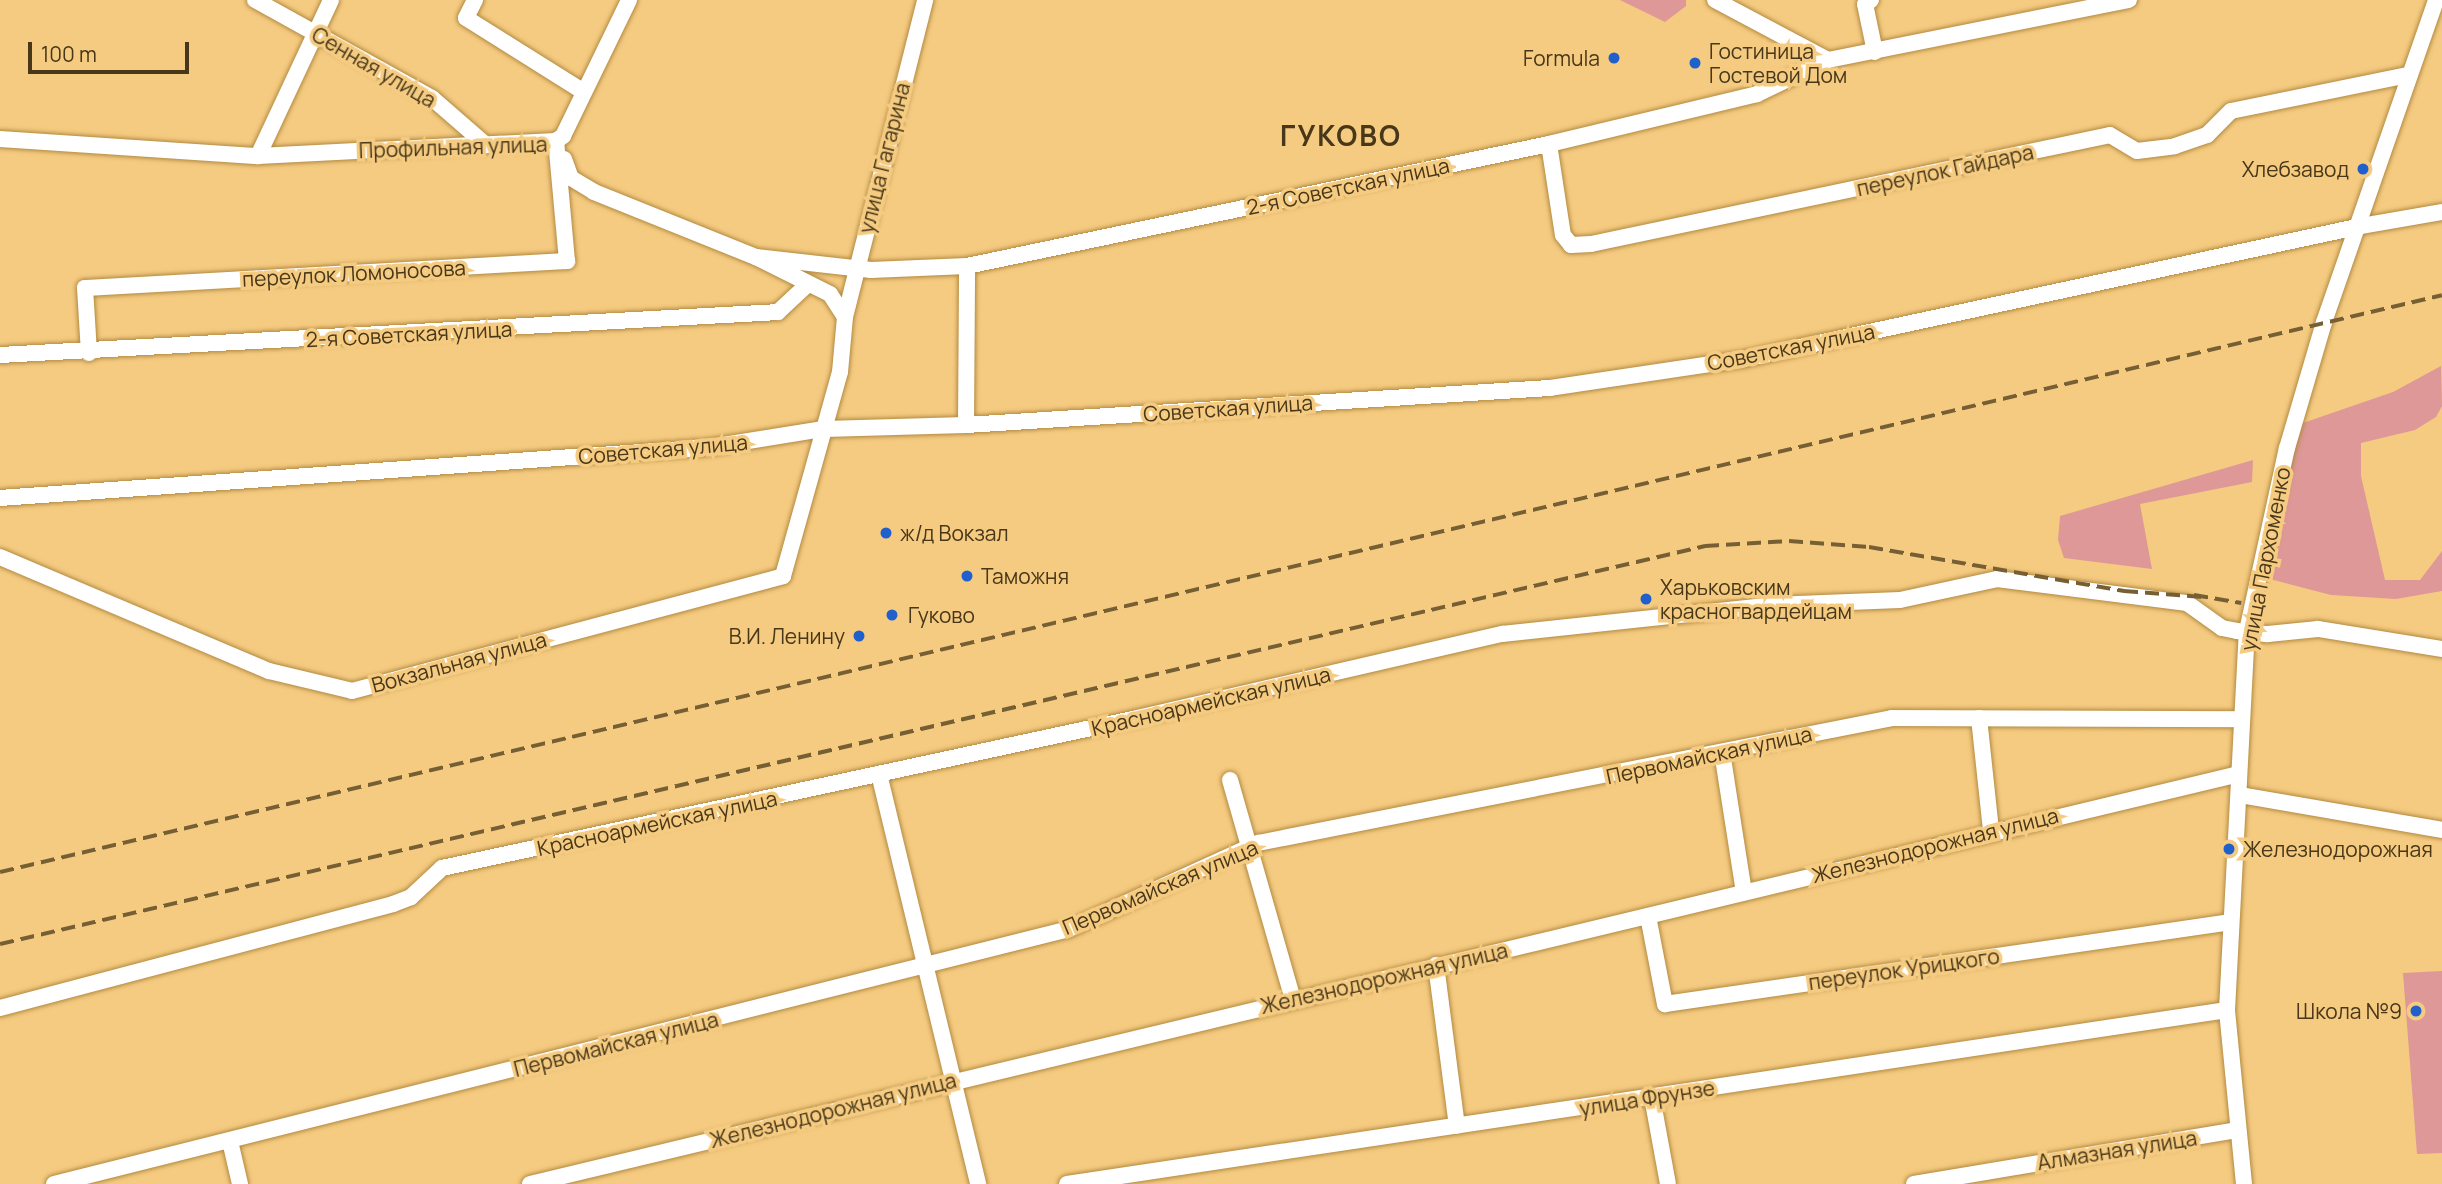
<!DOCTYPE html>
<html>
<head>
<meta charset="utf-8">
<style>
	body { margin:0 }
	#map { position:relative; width:2442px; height:1184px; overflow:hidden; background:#f5cb81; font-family:Manrope,sans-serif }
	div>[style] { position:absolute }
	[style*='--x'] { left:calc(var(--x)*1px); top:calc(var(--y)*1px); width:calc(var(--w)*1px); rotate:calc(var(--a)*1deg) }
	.green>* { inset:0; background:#dd9897 }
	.roads { filter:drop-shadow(0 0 2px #b28a41) drop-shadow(0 0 2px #b28a41) }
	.minor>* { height:16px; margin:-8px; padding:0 8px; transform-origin:8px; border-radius:8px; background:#fff }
	.rail>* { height:3.5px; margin-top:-1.75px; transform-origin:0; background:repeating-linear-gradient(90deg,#775f34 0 14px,transparent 0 21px) }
	.dots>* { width:19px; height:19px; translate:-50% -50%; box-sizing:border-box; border:4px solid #f5cb81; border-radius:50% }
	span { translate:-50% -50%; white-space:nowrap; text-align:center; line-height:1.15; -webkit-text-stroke:7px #f5cb81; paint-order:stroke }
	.poi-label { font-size:21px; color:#483718 }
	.left { translate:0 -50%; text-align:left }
	.right { translate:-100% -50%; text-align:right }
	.street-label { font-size:21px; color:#483718 }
	.district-label { font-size:28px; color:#483718; font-weight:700; letter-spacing:2px }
	.scale { position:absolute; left:28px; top:42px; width:161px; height:32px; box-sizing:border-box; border:4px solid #483718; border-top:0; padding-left:9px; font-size:21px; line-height:24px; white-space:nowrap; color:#483718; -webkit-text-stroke:5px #f5cb81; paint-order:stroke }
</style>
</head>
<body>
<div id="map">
	<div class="green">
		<div style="clip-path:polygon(1620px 0,1686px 0,1686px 6px,1665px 22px)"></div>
		<div style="clip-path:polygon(2441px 366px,2442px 406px,2436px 417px,2415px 430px,2361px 443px,2361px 476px,2385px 580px,2420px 580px,2442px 551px,2442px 591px,2396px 599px,2331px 595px,2270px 579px,2265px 564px,2300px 424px,2393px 392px)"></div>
		<div style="clip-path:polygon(2253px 460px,2252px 482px,2140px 504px,2152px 569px,2064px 558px,2058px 540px,2060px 516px)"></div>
		<div style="clip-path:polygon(2442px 971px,2442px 1153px,2417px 1154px,2403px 973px)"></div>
	</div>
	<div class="roads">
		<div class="minor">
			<div style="--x:255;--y:0;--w:202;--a:29"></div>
			<div style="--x:432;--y:98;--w:72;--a:41"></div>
			<div style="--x:475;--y:0;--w:20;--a:117"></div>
			<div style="--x:466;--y:18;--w:139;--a:32.1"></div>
			<div style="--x:1715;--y:0;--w:128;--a:28"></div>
			<div style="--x:1828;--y:60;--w:307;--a:-11.3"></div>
			<div style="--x:1871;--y:0;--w:7;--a:146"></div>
			<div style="--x:1865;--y:4;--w:49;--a:78.2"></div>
			<div style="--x:0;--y:139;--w:259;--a:3.8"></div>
			<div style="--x:258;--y:156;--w:298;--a:-2.9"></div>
			<div style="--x:556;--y:141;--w:9;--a:-36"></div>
			<div style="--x:563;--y:136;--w:151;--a:-64.1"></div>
			<div style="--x:1549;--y:144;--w:92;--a:81.3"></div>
			<div style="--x:1563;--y:235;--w:13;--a:51"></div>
			<div style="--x:1571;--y:245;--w:20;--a:-3"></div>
			<div style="--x:1591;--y:244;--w:530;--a:-11.86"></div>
			<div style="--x:2110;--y:135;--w:31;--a:31"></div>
			<div style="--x:2137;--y:151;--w:38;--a:-7"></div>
			<div style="--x:2175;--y:146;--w:34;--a:-19"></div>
			<div style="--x:2207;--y:135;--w:34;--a:-45"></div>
			<div style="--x:2231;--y:111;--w:181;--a:-11.5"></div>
			<div style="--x:258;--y:156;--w:172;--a:-64.9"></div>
			<div style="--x:564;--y:159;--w:20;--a:70"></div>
			<div style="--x:571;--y:178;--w:27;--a:31"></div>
			<div style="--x:594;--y:192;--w:175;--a:21.9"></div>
			<div style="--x:756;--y:257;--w:83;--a:26.6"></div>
			<div style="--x:830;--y:294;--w:27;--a:57"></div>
			<div style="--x:756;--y:257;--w:116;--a:6.4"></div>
			<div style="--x:871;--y:270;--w:96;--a:-2.4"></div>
			<div style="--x:967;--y:266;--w:595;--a:-11.84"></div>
			<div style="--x:1549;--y:144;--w:214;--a:-13.5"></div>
			<div style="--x:1757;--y:94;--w:79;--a:-25.6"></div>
			<div style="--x:89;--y:353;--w:65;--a:-93.5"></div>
			<div style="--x:85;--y:288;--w:483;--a:-3.2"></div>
			<div style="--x:567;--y:261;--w:121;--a:-95.2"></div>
			<div style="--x:0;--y:355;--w:779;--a:-3.16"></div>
			<div style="--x:778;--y:312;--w:40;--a:-43"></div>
			<div style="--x:966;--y:425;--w:159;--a:-89.6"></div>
			<div style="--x:0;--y:498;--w:713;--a:-4.1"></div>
			<div style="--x:711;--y:447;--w:114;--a:-9.1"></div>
			<div style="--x:824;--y:429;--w:142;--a:-1.6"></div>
			<div style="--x:966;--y:425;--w:585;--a:-3.63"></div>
			<div style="--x:1550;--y:388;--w:196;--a:-8.5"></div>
			<div style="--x:1744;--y:359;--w:631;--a:-12.16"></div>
			<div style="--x:2361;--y:226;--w:82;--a:-9.8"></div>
			<div style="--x:0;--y:557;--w:292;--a:23"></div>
			<div style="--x:269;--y:671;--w:85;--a:13.5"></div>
			<div style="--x:352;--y:691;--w:446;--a:-14.9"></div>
			<div style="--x:783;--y:576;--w:212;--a:-74.4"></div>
			<div style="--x:840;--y:372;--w:55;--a:-84.8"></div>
			<div style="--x:845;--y:317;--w:327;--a:-75.8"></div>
			<div style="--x:1979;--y:718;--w:114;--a:83.9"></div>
			<div style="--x:1722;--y:752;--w:142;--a:81.1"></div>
			<div style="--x:879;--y:774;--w:422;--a:76.4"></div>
			<div style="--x:1230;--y:780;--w:229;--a:74"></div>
			<div style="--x:2240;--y:795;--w:205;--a:9.8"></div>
			<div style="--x:1648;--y:916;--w:90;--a:79.1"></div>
			<div style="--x:1665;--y:1004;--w:572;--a:-8.24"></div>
			<div style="--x:1436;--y:965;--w:162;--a:82.6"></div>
			<div style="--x:0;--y:1008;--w:407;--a:-14.8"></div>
			<div style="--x:393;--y:904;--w:19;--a:-21"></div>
			<div style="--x:411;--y:897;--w:42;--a:-43.1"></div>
			<div style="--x:442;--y:868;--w:707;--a:-12.17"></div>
			<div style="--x:1133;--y:719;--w:379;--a:-13"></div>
			<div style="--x:1502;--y:634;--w:272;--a:-6.1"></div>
			<div style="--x:1772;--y:605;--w:128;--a:-2.2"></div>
			<div style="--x:1900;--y:600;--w:99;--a:-12.2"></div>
			<div style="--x:1997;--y:579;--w:192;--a:7.2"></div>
			<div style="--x:2187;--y:603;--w:43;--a:35.5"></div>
			<div style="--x:2222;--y:628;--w:15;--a:11"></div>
			<div style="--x:2237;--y:631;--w:31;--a:6"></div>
			<div style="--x:2268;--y:634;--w:50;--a:-5.7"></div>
			<div style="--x:2318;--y:629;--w:126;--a:9.2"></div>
			<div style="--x:1652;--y:1097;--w:88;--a:79.6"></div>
			<div style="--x:230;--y:1141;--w:44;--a:76.9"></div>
			<div style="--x:54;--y:1184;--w:1047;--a:-14.1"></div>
			<div style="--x:1069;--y:929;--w:208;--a:-24.5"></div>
			<div style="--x:1258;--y:843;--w:646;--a:-11.15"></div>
			<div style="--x:1892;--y:718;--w:350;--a:0.2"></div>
			<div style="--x:530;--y:1184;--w:1757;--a:-13.49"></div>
			<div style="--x:1067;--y:1184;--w:1173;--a:-8.53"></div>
			<div style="--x:1914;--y:1184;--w:327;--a:-9.5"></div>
			<div style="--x:2244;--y:1184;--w:175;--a:-95.6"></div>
			<div style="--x:2227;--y:1010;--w:380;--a:-87"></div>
			<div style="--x:2247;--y:631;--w:187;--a:-77.7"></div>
			<div style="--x:2287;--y:448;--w:131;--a:-73.6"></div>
			<div style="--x:2324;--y:322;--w:341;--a:-70.8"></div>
		</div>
	</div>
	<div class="rail">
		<div style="--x:2194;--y:595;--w:48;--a:9.7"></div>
		<div style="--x:0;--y:872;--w:2509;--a:-13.29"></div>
		<div style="--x:0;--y:944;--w:1751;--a:-13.14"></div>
		<div style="--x:1705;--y:546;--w:84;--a:-3.4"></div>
		<div style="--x:1789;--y:541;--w:80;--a:4.3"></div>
		<div style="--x:1869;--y:547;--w:259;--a:9.8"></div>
		<div style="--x:2124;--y:591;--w:79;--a:4.3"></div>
	</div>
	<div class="dots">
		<div style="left:1614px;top:58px;background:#2060cc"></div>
		<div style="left:1695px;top:63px;background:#2060cc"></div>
		<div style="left:2363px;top:169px;background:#2060cc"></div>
		<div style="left:886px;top:533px;background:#2060cc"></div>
		<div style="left:967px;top:576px;background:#2060cc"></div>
		<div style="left:1646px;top:599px;background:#2060cc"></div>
		<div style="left:892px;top:615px;background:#2060cc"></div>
		<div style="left:859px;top:636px;background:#2060cc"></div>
		<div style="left:2229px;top:849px;background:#2060cc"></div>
		<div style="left:2416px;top:1011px;background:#2060cc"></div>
	</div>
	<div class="poi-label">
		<span class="left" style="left:1709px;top:63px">Гостиница<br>Гостевой Дом</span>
		<span class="right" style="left:1600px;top:58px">Formula</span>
		<span class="right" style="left:2349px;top:169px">Хлебзавод</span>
		<span class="left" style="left:900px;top:533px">ж/д Вокзал</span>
		<span class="left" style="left:981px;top:576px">Таможня</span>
		<span class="left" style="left:1660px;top:599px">Харьковским<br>красногвардейцам</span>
		<span class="left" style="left:908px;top:615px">Гуково</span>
		<span class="right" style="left:845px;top:636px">В.И. Ленину</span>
		<span class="left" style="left:2243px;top:849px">Железнодорожная</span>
		<span class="right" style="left:2402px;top:1011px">Школа №9</span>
	</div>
	<div class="street-label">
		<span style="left:374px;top:67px;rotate:30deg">Сенная улица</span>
		<span style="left:453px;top:147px;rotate:-2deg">Профильная улица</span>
		<span style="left:884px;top:158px;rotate:-76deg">улица Гагарина</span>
		<span style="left:1945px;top:170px;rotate:-12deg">переулок Гайдара</span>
		<span style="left:1348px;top:186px;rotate:-12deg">2-я Советская улица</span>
		<span style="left:354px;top:273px;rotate:-3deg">переулок Ломоносова</span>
		<span style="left:409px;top:334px;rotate:-3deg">2-я Советская улица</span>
		<span style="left:1791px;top:347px;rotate:-11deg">Советская улица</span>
		<span style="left:1228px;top:408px;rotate:-4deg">Советская улица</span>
		<span style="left:663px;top:449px;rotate:-5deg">Советская улица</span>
		<span style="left:2265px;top:559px;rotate:-79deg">улица Пархоменко</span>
		<span style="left:459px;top:662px;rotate:-15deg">Вокзальная улица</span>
		<span style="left:1211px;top:701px;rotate:-13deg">Красноармейская улица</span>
		<span style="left:1709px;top:755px;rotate:-12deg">Первомайская улица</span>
		<span style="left:657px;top:823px;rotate:-12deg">Красноармейская улица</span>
		<span style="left:1935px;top:845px;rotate:-14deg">Железнодорожная улица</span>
		<span style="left:1160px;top:887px;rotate:-23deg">Первомайская улица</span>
		<span style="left:1904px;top:969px;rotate:-8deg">переулок Урицкого</span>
		<span style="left:1384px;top:978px;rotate:-13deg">Железнодорожная улица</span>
		<span style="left:616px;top:1044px;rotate:-14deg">Первомайская улица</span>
		<span style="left:1647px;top:1098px;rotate:-9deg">улица Фрунзе</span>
		<span style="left:833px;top:1110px;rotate:-14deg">Железнодорожная улица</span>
		<span style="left:2117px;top:1150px;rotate:-9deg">Алмазная улица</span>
	</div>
	<div class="district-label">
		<span style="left:1341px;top:135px">ГУКОВО</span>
	</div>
	<div class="scale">100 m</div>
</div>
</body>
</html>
